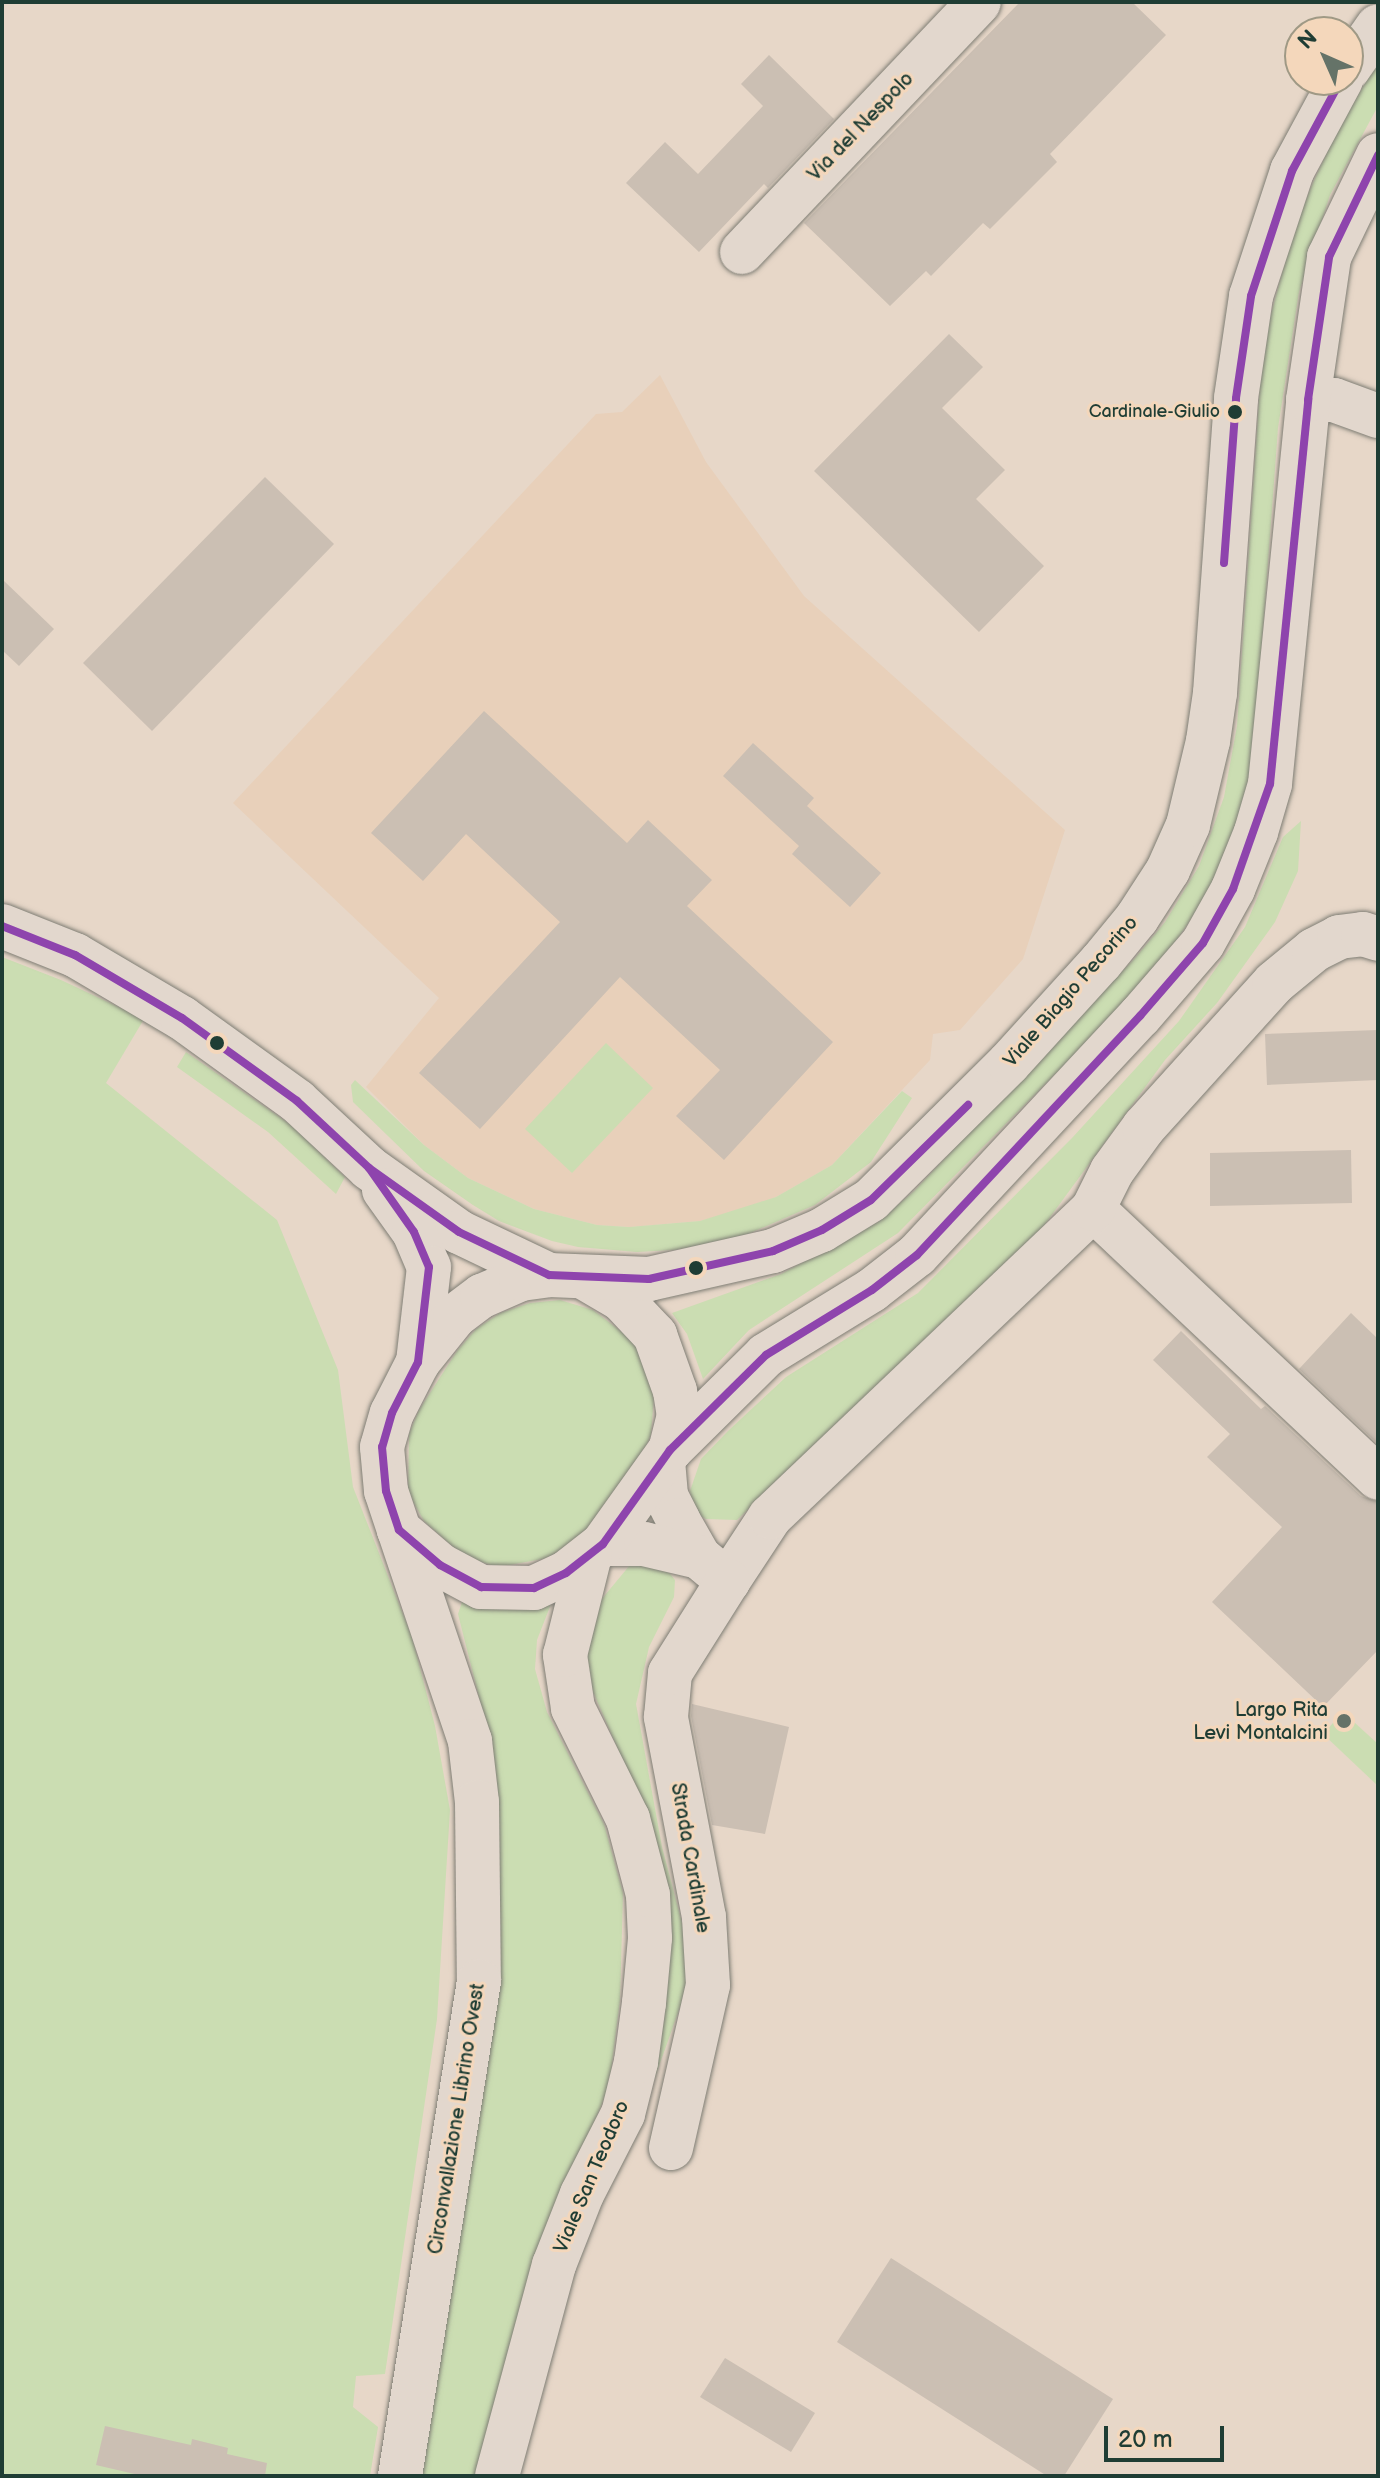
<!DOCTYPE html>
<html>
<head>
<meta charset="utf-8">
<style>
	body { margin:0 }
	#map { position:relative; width:1380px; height:2478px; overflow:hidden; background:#e7d7c8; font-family:"Balsamiq Sans",sans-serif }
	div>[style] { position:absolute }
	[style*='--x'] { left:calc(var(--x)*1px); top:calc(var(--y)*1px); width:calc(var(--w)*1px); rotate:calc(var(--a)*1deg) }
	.built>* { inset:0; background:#e8d0ba }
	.green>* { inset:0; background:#cbddb2 }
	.building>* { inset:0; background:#cbbfb3 }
	.roads { filter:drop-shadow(0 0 2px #7e7d74) drop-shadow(0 0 2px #7e7d74) }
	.minor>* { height:44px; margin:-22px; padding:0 22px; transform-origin:22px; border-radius:22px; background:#e2d7cd }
	.major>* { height:44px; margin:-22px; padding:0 22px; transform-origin:22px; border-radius:22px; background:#e2d7cd }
	.bus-1>* { height:8px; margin:-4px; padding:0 4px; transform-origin:4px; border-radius:4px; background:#8e44ad }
	.dots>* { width:22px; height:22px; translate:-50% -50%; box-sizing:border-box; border:4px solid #f4d7bb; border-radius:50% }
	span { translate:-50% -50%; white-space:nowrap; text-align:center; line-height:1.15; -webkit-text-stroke:6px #f4d7bb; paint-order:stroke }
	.bus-label { font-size:18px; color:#1f3d34 }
	.right { translate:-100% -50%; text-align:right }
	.street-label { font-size:20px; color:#1f3d34 }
	.poi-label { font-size:20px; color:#1f3d34 }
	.frame { position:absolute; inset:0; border:4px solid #1f3d34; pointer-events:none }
	.north { position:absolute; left:1284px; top:16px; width:80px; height:80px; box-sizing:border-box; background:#f4d7bb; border:2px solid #9f9985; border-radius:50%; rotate:315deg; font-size:22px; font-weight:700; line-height:32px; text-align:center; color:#1f3d34 }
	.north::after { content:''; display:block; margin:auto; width:28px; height:36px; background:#657368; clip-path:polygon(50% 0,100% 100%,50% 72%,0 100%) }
	.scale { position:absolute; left:1104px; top:2426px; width:120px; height:36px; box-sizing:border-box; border:4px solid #1f3d34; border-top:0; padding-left:10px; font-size:24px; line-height:28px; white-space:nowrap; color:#1f3d34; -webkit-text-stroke:6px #f4d7bb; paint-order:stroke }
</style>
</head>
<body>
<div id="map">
	<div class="built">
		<div style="clip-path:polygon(660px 375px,706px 462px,804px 596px,1065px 830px,1023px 959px,960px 1030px,933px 1034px,930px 1060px,832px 1165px,776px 1197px,739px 1212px,700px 1221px,630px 1227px,597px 1225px,534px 1209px,468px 1178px,424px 1145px,366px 1087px,439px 998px,233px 803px,596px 414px,622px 412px)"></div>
	</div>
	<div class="green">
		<div style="clip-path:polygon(1378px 61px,1378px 106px,1330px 195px,1299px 292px,1278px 428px,1253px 765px,1236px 841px,1220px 876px,1153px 975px,898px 1233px,749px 1330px,703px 1379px,687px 1334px,672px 1313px,781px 1274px,878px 1222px,914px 1191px,1135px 958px,1165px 922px,1199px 866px,1224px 797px,1237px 726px,1261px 371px,1267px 329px,1294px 229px,1312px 185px,1337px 131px)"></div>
		<div style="clip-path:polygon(1301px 821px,1298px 871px,1275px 922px,1217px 1003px,1165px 1060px,1040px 1231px,737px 1520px,706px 1519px,693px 1512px,690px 1491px,701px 1459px,728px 1431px,786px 1377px,918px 1293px,1072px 1138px,1179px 1021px,1245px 927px,1283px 837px)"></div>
		<div style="clip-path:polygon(2px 957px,61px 980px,144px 1019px,106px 1083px,277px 1220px,338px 1370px,353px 1487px,412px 1637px,435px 1726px,450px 1810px,437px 2019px,385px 2374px,356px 2376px,353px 2407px,378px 2427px,370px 2476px,2px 2476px)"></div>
		<div style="clip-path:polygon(606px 1043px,653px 1088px,572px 1173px,525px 1129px)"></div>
		<div style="clip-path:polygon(186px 1052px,291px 1125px,345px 1177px,336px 1194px,268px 1132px,177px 1067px)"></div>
		<div style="clip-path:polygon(355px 1080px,424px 1145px,468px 1178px,534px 1209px,597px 1225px,629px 1227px,700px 1221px,776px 1197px,832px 1165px,902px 1091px,912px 1098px,871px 1162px,815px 1205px,741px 1237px,690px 1249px,637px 1252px,578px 1247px,552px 1241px,499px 1221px,473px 1205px,424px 1171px,353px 1102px,351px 1085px)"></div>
		<div style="clip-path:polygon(560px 1300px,593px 1310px,635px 1342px,654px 1397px,651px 1434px,643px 1454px,581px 1537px,548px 1558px,498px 1567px,463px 1556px,424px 1521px,408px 1493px,409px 1434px,419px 1410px,457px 1351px,476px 1329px,500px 1313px,530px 1303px)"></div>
		<div style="clip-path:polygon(630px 1565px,663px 1565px,675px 1580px,674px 1597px,649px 1647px,636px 1704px,662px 1847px,694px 1968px,639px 2122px,632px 1782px,585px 1673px,586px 1635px,596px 1606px)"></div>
		<div style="clip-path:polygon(463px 1599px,551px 1604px,537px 1640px,535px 1669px,547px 1712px,604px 1824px,623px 1893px,620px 2001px,609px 2087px,531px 2273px,476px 2476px,420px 2476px,484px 1717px,458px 1614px)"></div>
		<div style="clip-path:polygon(1343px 1712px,1378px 1744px,1378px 1786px,1323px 1734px)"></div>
	</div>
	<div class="building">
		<div style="clip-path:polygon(1020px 2px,1132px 2px,1166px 35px,1050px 154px,1057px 162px,990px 229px,983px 223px,931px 276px,926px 271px,890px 306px,804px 223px)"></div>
		<div style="clip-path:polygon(769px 55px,834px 119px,768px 188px,764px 184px,699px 252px,626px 183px,665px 142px,698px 174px,763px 106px,741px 84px)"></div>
		<div style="clip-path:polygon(949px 334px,983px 367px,942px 408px,1005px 470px,976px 499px,1044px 566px,979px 632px,814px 471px)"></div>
		<div style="clip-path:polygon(265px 477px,334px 544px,152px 731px,83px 663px)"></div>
		<div style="clip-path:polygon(2px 579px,54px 629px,19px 666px,2px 650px)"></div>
		<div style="clip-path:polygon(484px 711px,627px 843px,648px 820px,712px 880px,687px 906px,833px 1042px,724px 1160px,676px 1116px,720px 1070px,620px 977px,480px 1129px,419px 1073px,560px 922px,466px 834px,423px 881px,371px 833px)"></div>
		<div style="clip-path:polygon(753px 743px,814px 798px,807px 806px,881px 873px,850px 907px,792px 854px,799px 846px,723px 776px)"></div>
		<div style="clip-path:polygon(1378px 1030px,1378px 1080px,1267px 1085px,1265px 1034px)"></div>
		<div style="clip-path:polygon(1351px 1150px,1352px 1203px,1210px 1206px,1210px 1153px)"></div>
		<div style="clip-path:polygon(1351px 1313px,1378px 1339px,1378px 1444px,1299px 1369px)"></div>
		<div style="clip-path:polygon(1181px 1331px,1261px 1409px,1265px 1406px,1361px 1496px,1378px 1502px,1378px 1650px,1323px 1707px,1212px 1602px,1282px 1527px,1207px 1457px,1230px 1434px,1153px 1360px)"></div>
		<div style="clip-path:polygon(692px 1704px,789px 1727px,765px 1834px,712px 1825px,691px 1716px)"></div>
		<div style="clip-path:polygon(891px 2258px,1113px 2399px,1064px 2476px,1047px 2476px,837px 2342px)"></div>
		<div style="clip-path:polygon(725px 2358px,815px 2413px,791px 2452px,700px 2397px)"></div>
		<div style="clip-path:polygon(105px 2426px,191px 2445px,192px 2439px,228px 2448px,227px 2454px,267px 2463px,265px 2476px,143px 2476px,96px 2465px)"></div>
	</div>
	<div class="roads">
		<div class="minor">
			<div style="--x:742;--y:252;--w:344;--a:-46.5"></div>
			<div style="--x:1308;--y:400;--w:26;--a:0"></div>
			<div style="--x:1334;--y:400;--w:47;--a:20"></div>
			<div style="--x:2;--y:926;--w:79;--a:21.7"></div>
			<div style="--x:75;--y:955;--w:124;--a:30.5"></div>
			<div style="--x:182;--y:1018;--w:142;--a:35.8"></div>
			<div style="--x:297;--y:1101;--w:98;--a:42.9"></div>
			<div style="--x:369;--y:1168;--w:110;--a:35.4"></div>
			<div style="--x:459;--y:1232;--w:100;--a:25.5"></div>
			<div style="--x:384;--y:1190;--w:52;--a:54.5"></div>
			<div style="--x:414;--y:1232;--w:38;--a:67"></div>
			<div style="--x:429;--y:1267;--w:96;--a:96.6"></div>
			<div style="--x:1093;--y:1209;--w:392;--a:43.3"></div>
			<div style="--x:663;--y:1461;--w:35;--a:85"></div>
			<div style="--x:666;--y:1496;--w:27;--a:63"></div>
			<div style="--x:678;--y:1520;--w:43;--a:60.4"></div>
			<div style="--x:699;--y:1557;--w:38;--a:40"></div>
			<div style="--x:728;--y:1581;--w:77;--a:-56.7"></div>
			<div style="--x:770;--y:1517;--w:446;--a:-43.6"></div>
			<div style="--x:1093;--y:1209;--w:42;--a:-63.4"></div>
			<div style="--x:1112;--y:1171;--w:54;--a:-54"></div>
			<div style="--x:1144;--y:1127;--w:194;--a:-47.9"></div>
			<div style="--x:1274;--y:983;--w:52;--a:-39.5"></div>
			<div style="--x:1314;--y:950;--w:28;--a:-27"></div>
			<div style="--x:1339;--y:937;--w:24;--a:-7"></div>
			<div style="--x:1363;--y:934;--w:16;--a:18"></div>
			<div style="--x:603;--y:1544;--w:41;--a:0"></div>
			<div style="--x:644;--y:1544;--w:57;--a:13.3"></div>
			<div style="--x:671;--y:2148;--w:167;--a:-77.2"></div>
			<div style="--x:708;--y:1985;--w:68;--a:-93.4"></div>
			<div style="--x:704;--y:1917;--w:204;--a:-100.8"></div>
			<div style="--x:666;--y:1717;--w:44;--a:-84.8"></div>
			<div style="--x:670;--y:1673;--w:109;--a:-57.8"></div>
		</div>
		<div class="major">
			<div style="--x:1348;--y:69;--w:52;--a:-55.1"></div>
			<div style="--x:585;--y:1278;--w:42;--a:30.3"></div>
			<div style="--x:621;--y:1299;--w:50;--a:46.6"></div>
			<div style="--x:655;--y:1335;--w:59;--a:70.3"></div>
			<div style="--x:675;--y:1391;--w:24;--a:81"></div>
			<div style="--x:679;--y:1415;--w:36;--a:104"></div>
			<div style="--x:670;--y:1450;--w:115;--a:125.5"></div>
			<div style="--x:603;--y:1544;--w:47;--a:141.9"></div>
			<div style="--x:566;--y:1573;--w:35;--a:155"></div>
			<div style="--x:534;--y:1588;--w:53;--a:-178.9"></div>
			<div style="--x:481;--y:1587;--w:47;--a:-151.8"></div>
			<div style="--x:440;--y:1565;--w:54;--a:-139.5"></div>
			<div style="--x:399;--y:1530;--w:41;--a:-108.4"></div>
			<div style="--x:386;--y:1491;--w:44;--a:-95.2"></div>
			<div style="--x:382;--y:1447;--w:35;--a:-74"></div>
			<div style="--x:392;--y:1413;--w:57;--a:-63"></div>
			<div style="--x:418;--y:1362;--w:59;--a:-51.2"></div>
			<div style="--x:455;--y:1316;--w:34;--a:-37"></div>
			<div style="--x:482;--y:1296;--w:43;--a:-23.6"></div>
			<div style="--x:521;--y:1279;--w:28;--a:-8"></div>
			<div style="--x:549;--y:1275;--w:100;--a:2.3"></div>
			<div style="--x:649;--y:1279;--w:127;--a:-12.7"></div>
			<div style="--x:773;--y:1251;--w:53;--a:-23.2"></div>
			<div style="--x:822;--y:1230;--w:57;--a:-31.5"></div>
			<div style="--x:871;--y:1200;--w:194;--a:-44.8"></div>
			<div style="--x:1009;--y:1063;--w:137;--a:-47.7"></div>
			<div style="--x:1101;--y:962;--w:57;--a:-50.7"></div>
			<div style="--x:1137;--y:918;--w:57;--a:-57.1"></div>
			<div style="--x:1168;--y:870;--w:49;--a:-66"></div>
			<div style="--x:1188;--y:825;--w:86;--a:-76.6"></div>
			<div style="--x:1208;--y:741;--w:49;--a:-81.7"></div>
			<div style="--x:1215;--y:693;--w:296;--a:-85.9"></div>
			<div style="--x:1236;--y:398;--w:103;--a:-81.6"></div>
			<div style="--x:1251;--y:296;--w:132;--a:-71.8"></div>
			<div style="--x:1292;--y:171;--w:103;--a:-61.7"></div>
			<div style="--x:670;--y:1450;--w:135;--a:-44.7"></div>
			<div style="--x:766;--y:1355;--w:124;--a:-31.5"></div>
			<div style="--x:872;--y:1290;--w:57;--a:-37.9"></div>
			<div style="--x:917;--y:1255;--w:327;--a:-47"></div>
			<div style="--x:1140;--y:1016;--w:96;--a:-49.2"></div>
			<div style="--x:1203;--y:943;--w:62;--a:-60.9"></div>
			<div style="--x:1233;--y:889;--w:61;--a:-68"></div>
			<div style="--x:1256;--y:832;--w:50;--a:-73.7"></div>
			<div style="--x:1270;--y:784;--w:386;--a:-84.3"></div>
			<div style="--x:1308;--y:400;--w:145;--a:-81.6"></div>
			<div style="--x:1329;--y:257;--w:113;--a:-64.3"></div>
			<div style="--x:399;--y:1530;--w:223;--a:71.4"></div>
			<div style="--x:470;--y:1741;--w:61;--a:83.5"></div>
			<div style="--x:477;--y:1802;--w:179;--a:89.4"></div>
			<div style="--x:479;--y:1981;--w:501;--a:99.07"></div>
			<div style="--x:497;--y:2476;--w:219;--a:-74.9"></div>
			<div style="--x:554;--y:2265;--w:76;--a:-68.5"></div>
			<div style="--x:582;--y:2194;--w:90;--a:-62.9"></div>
			<div style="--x:623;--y:2114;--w:54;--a:-76"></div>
			<div style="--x:636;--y:2062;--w:60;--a:-82.3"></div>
			<div style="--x:644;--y:2003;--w:65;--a:-84.7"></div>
			<div style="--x:650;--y:1938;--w:43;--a:-92.7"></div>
			<div style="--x:648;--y:1895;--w:79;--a:-104.7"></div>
			<div style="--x:628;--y:1819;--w:124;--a:-116.4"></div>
			<div style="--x:573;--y:1708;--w:54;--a:-98.6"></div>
			<div style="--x:565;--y:1655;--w:103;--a:-76"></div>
		</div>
	</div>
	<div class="bus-1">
		<div style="--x:1224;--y:563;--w:165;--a:-85.8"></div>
		<div style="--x:1236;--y:398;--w:103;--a:-81.6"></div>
		<div style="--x:1251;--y:296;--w:132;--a:-71.8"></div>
		<div style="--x:1292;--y:171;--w:103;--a:-61.7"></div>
		<div style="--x:2;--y:926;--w:79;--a:21.7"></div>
		<div style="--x:75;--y:955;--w:124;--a:30.5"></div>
		<div style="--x:182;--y:1018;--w:142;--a:35.8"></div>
		<div style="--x:297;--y:1101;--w:98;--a:42.9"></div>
		<div style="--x:369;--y:1168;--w:110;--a:35.4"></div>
		<div style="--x:459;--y:1232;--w:100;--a:25.5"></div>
		<div style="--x:549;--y:1275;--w:100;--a:2.3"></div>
		<div style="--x:649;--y:1279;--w:127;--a:-12.7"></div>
		<div style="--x:773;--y:1251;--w:53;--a:-23.2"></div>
		<div style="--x:822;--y:1230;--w:57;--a:-31.5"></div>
		<div style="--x:871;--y:1200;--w:136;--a:-44.4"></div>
		<div style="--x:369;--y:1168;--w:78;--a:54.9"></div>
		<div style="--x:414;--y:1232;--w:38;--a:67"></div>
		<div style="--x:429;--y:1267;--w:96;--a:96.6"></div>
		<div style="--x:418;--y:1362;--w:57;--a:117"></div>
		<div style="--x:392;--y:1413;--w:35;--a:106"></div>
		<div style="--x:382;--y:1447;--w:44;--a:84.8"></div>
		<div style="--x:386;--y:1491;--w:41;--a:71.6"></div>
		<div style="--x:399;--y:1530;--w:54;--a:40.5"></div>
		<div style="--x:440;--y:1565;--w:47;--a:28.2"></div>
		<div style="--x:481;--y:1587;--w:53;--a:1.1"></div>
		<div style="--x:534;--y:1588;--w:35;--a:-25"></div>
		<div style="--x:566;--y:1573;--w:47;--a:-38.1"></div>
		<div style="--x:603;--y:1544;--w:115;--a:-54.5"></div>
		<div style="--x:670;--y:1450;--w:135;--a:-44.7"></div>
		<div style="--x:766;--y:1355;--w:124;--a:-31.5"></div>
		<div style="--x:872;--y:1290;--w:57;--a:-37.9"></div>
		<div style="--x:917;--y:1255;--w:327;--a:-47"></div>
		<div style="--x:1140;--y:1016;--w:96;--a:-49.2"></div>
		<div style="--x:1203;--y:943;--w:62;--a:-60.9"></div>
		<div style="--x:1233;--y:889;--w:111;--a:-70.6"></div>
		<div style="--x:1270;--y:784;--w:386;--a:-84.3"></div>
		<div style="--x:1308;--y:400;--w:145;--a:-81.6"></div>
		<div style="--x:1329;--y:257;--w:113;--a:-64.3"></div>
	</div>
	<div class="dots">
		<div style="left:1235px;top:412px;background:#1f3d34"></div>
		<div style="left:217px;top:1043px;background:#1f3d34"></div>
		<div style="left:696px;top:1268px;background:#1f3d34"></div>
		<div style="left:1344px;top:1721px;background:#657368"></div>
	</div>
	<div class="bus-label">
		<span class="right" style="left:1220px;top:412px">Cardinale-Giulio</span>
	</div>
	<div class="street-label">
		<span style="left:861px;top:127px;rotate:-46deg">Via del Nespolo</span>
		<span style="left:1071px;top:992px;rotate:-49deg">Viale Biagio Pecorino</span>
		<span style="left:690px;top:1858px;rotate:80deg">Strada Cardinale</span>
		<span style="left:457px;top:2119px;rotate:-81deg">Circonvallazione Librino Ovest</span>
		<span style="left:592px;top:2177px;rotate:-67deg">Viale San Teodoro</span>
	</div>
	<div class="poi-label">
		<span class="right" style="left:1328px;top:1722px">Largo Rita<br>Levi Montalcini</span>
	</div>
	<div class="frame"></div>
	<div class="north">N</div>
	<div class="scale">20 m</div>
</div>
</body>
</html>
